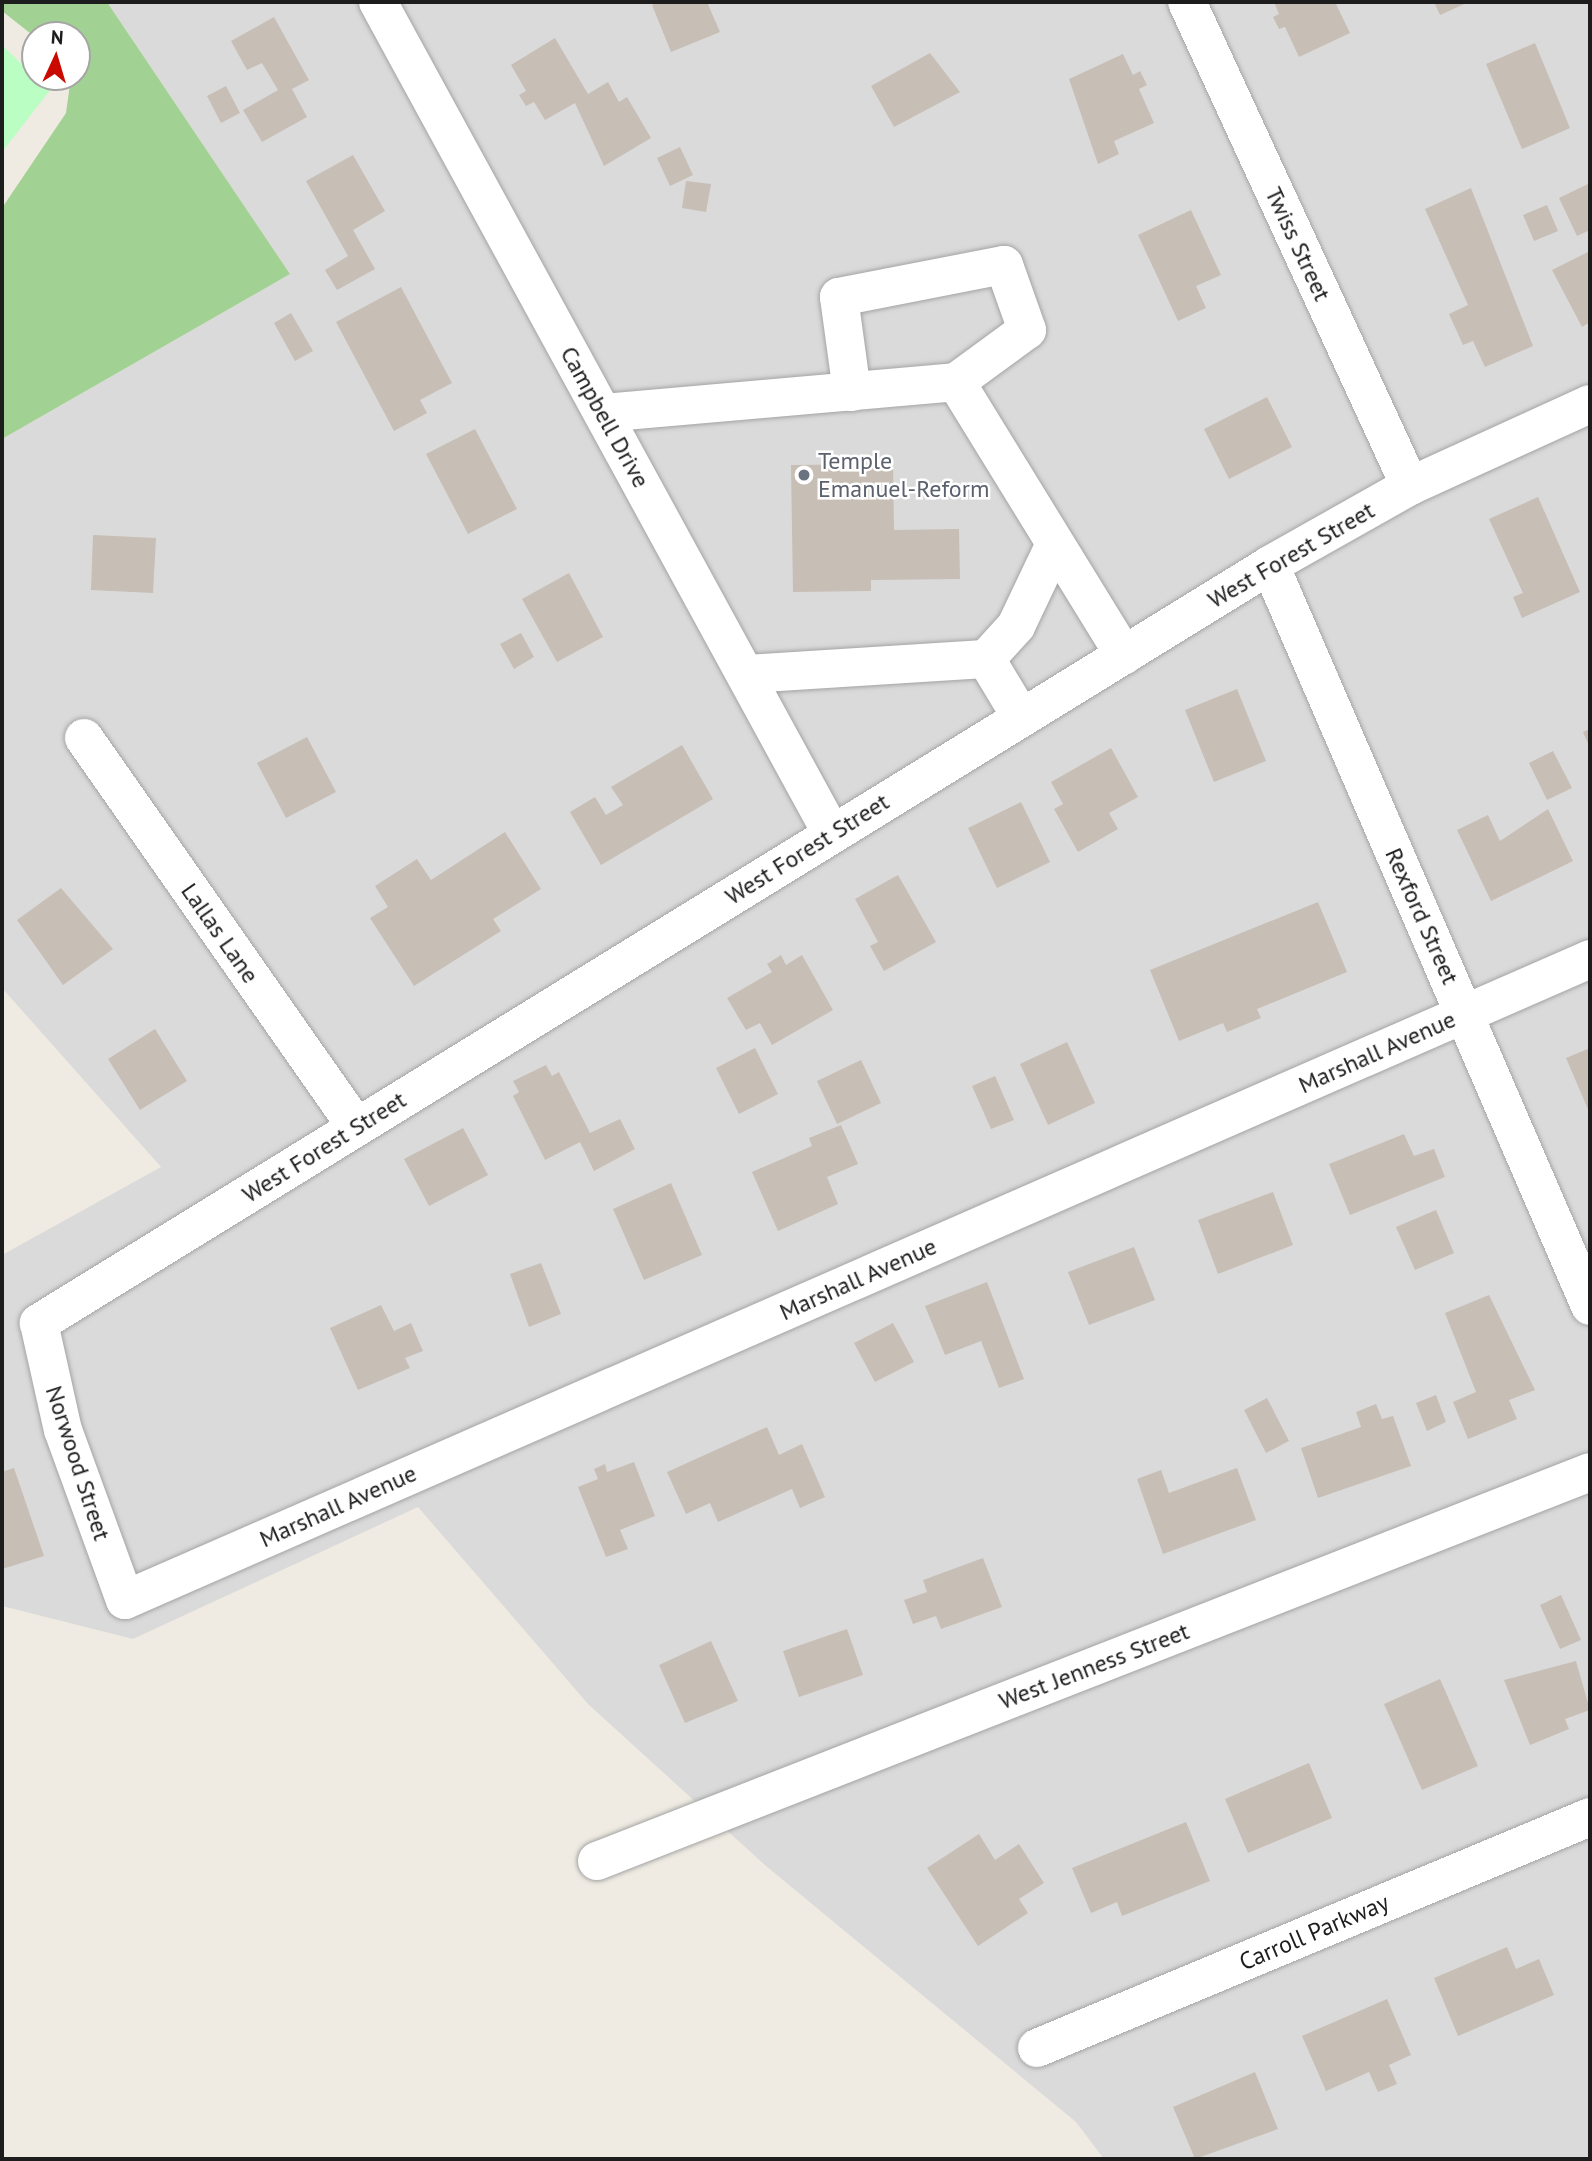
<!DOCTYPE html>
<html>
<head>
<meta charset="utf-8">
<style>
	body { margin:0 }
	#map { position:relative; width:1592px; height:2161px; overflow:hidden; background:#efebe2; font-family:"PT Sans",sans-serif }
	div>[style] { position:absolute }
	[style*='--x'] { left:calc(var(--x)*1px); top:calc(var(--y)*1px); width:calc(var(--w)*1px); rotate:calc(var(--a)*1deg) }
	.residential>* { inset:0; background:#dbdada }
	.forest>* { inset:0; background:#a2d293 }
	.park>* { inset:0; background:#bafec3 }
	.building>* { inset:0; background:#c7beb5 }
	.roads { filter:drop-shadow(0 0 2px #a4a4a4) drop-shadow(0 0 2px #a4a4a4) }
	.minor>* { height:38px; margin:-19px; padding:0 19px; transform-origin:19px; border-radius:19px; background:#fff }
	.dots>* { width:19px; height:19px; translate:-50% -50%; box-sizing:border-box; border:4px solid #fff; border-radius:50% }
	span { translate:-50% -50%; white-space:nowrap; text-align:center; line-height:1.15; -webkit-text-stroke:5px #fff; paint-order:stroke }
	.street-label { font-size:24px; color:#1d1d1d }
	.worship-label { font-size:24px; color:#5b616d }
	.left { translate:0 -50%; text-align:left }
	.frame { position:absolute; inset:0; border:4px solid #1d1d1d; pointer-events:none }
	.north { position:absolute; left:21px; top:21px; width:70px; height:70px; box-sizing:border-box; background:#fff; border:2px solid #a5a5a5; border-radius:50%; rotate:4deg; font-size:19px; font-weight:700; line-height:28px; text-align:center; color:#1d1d1d }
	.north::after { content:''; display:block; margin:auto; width:24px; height:32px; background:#ca0a00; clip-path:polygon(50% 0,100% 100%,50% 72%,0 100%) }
</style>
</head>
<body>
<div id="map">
	<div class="residential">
		<div style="clip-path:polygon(107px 2px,1590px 2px,1590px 2159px,1104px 2159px,1076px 2122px,766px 1866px,588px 1704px,418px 1507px,133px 1639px,2px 1606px,2px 1255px,161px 1167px,2px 988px,2px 439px,290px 274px)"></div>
	</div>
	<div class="forest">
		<div style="clip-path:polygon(2px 2px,107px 2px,290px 274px,2px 439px,2px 208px,66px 113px,71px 77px,77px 77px,77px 35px,35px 37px,2px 11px)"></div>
	</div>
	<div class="park">
		<div style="clip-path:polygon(2px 45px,35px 77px,54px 85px,2px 152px)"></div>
	</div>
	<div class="building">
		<div style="clip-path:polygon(660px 2px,707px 2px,720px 32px,671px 52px,652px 5px)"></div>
		<div style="clip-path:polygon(1274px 2px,1335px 2px,1350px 33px,1299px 57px,1285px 27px,1279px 29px,1273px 17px,1279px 14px)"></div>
		<div style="clip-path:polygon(1434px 2px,1469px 2px,1440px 15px)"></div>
		<div style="clip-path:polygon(274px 17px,309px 80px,292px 89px,307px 117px,262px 142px,243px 110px,278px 90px,262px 63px,247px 70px,231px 41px)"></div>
		<div style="clip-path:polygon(555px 38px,588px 94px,608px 82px,619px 102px,627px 97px,651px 138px,604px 166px,575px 103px,545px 120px,534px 102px,526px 106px,519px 95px,526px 91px,511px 65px)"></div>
		<div style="clip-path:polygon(1535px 43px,1570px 128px,1522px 149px,1486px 64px)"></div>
		<div style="clip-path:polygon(930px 53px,960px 92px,894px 127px,871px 86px)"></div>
		<div style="clip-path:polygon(1123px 54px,1133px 75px,1140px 71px,1147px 85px,1139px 89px,1154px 123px,1114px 141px,1119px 154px,1098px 164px,1069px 79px)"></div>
		<div style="clip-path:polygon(226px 86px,240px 113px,221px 123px,207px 96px)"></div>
		<div style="clip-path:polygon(680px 147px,693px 175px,670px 186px,657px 158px)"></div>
		<div style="clip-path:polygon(353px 155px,385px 211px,353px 230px,375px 269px,337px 290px,325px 270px,348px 256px,306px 181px)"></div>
		<div style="clip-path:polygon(686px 181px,711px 184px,706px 212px,682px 208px)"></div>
		<div style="clip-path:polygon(1590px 183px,1590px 230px,1577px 236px,1559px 198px)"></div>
		<div style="clip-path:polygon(1471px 188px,1533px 346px,1485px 367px,1473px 341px,1463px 345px,1449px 314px,1468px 305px,1425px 209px)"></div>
		<div style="clip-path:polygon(1547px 205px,1558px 231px,1534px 241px,1523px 215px)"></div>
		<div style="clip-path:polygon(1191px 210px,1221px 275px,1196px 286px,1206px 308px,1178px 321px,1138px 235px)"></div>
		<div style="clip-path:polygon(1590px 251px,1590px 322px,1582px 327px,1552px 270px)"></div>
		<div style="clip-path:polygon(401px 287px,452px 383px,420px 400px,427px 413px,394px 431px,336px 322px)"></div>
		<div style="clip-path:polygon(291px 313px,313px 351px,295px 361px,274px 323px)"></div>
		<div style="clip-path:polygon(1267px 397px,1292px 447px,1229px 479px,1204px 429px)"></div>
		<div style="clip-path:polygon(475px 429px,517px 509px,468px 534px,426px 454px)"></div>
		<div style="clip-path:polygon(893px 464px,894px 530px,959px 529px,960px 579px,871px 580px,871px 591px,793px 592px,791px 465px)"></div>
		<div style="clip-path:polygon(1538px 497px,1580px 592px,1522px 618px,1513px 597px,1523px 593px,1489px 519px)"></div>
		<div style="clip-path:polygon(93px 535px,156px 538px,153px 593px,91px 590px)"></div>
		<div style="clip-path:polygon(569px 573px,603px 637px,557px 662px,522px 599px)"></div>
		<div style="clip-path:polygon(521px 633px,534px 657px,514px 669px,500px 644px)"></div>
		<div style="clip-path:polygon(1237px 689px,1266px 761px,1214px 782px,1185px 710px)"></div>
		<div style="clip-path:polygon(1590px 729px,1590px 748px,1583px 732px)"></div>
		<div style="clip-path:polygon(307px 737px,336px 792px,286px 818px,257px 763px)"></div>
		<div style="clip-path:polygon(682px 745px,713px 799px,601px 865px,570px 812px,595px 797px,606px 815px,623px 805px,611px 787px)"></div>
		<div style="clip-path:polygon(1111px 748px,1138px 797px,1109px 813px,1118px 829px,1078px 852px,1054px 809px,1063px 804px,1051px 782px)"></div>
		<div style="clip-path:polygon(1553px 751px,1572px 788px,1547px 800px,1529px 763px)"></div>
		<div style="clip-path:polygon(1021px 802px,1050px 862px,997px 888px,968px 828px)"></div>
		<div style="clip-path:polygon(1548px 809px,1573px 861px,1491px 901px,1457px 830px,1488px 815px,1500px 841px)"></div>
		<div style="clip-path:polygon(505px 832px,541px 889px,493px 919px,501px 931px,414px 986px,370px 918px,388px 907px,375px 886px,417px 859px,431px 880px)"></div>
		<div style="clip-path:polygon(898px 875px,936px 942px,884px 971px,870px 946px,878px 942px,855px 899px)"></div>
		<div style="clip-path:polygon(61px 888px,113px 949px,63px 985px,17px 920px)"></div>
		<div style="clip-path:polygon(1318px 902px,1347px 972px,1257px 1009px,1261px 1018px,1227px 1032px,1223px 1023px,1179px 1041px,1150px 970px)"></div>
		<div style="clip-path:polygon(781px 955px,786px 965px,802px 955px,833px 1010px,772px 1045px,760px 1023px,746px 1030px,727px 998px,772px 972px,767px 964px)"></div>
		<div style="clip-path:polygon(155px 1029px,187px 1081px,140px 1110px,108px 1059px)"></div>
		<div style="clip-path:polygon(1067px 1042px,1095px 1103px,1048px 1125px,1020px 1064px)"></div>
		<div style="clip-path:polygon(755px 1048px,778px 1094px,739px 1114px,716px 1068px)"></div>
		<div style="clip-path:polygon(1590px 1048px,1590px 1114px,1566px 1058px)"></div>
		<div style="clip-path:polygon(861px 1060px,881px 1103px,837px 1124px,817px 1081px)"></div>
		<div style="clip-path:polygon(546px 1065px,552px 1076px,559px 1072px,590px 1133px,620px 1119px,635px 1149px,594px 1171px,580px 1142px,545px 1160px,513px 1096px,519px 1092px,513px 1081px)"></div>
		<div style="clip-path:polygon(995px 1076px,1014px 1120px,991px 1129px,972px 1086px)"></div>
		<div style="clip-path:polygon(841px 1125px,858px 1164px,827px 1177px,838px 1204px,778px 1231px,752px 1172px,812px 1146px,809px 1138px)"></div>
		<div style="clip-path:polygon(463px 1128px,488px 1175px,429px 1206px,404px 1159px)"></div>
		<div style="clip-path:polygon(1404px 1134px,1414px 1156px,1434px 1149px,1445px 1177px,1350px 1215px,1329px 1164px)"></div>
		<div style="clip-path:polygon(671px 1183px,702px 1255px,644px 1280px,613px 1209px)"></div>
		<div style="clip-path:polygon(1273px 1192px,1293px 1245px,1218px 1274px,1198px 1220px)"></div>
		<div style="clip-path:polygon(1436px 1210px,1454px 1253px,1415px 1270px,1396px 1227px)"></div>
		<div style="clip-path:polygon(1134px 1247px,1155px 1300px,1089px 1325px,1068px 1272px)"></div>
		<div style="clip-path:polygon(541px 1263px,561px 1314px,529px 1327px,510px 1274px)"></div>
		<div style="clip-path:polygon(987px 1282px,1024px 1379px,999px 1388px,981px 1341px,945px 1355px,925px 1306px)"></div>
		<div style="clip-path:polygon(1489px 1295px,1535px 1390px,1509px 1400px,1517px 1419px,1468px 1439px,1453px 1402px,1476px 1392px,1445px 1313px)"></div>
		<div style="clip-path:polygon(381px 1305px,394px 1331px,411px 1323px,423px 1351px,405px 1358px,410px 1368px,358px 1390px,330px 1328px)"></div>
		<div style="clip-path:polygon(893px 1323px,914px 1362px,875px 1382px,854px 1343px)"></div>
		<div style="clip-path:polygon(1436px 1395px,1446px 1422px,1427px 1431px,1416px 1403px)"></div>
		<div style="clip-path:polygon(1267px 1398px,1289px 1441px,1266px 1453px,1244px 1410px)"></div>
		<div style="clip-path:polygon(1376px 1404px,1382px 1419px,1393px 1416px,1411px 1466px,1318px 1498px,1301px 1448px,1361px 1427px,1356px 1412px)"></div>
		<div style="clip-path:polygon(767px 1427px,779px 1455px,802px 1444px,825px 1497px,800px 1508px,792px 1489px,718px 1522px,710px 1503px,686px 1514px,667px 1472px)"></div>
		<div style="clip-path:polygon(634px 1462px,655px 1516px,620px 1530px,628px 1549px,606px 1557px,578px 1487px,598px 1479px,594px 1469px,605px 1464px,607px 1472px)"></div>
		<div style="clip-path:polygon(14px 1468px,44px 1556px,2px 1569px,2px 1472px)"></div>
		<div style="clip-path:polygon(1237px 1468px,1256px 1520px,1163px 1554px,1137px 1479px,1161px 1470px,1169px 1493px)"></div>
		<div style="clip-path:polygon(983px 1558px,1002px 1607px,941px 1629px,936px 1616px,913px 1624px,904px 1600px,927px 1592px,923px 1580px)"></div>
		<div style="clip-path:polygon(1561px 1595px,1581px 1640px,1560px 1649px,1540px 1605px)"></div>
		<div style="clip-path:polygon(847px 1629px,863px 1675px,799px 1697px,783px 1651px)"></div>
		<div style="clip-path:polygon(711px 1641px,738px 1701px,685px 1723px,659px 1665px)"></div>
		<div style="clip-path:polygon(1576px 1661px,1590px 1710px,1565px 1719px,1569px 1729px,1530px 1745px,1504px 1680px)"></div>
		<div style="clip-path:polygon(1440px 1679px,1478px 1766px,1422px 1790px,1384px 1704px)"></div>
		<div style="clip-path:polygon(1309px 1763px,1332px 1818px,1248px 1853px,1225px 1799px)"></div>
		<div style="clip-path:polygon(1186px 1822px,1210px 1881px,1122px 1916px,1117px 1902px,1091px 1913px,1072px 1868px)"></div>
		<div style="clip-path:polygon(979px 1834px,995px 1860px,1019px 1844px,1044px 1883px,1019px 1899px,1028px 1913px,978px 1946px,927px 1868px)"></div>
		<div style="clip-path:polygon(1507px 1947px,1516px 1969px,1539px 1959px,1554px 1995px,1458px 2036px,1434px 1978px)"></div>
		<div style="clip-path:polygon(1387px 1999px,1411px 2055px,1389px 2065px,1397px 2084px,1378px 2092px,1369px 2072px,1326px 2091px,1302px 2036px)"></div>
		<div style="clip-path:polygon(1255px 2072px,1278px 2129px,1195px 2159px,1173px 2107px)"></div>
	</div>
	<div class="roads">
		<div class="minor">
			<div style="--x:378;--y:2;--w:948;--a:61.38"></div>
			<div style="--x:1187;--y:2;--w:533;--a:65.26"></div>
			<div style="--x:852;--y:392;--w:96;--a:-97.8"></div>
			<div style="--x:839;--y:297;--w:168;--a:-11"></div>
			<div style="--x:1004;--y:265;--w:69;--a:70.5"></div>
			<div style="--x:1027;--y:330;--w:88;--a:143.8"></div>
			<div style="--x:1590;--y:404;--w:198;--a:155.5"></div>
			<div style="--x:1410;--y:486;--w:161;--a:150.6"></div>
			<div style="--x:1270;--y:565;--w:1446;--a:148.38"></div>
			<div style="--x:39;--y:1323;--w:110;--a:77.4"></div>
			<div style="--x:63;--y:1430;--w:181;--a:70"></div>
			<div style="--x:125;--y:1600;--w:1599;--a:-23.63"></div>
			<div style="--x:603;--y:413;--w:354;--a:-5"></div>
			<div style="--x:956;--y:382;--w:321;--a:58.4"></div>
			<div style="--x:1270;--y:565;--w:807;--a:66.64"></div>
			<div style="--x:986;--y:659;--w:45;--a:-47.7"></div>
			<div style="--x:1016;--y:626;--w:86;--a:-64.6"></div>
			<div style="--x:746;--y:674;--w:240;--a:-3.6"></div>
			<div style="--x:986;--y:659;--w:68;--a:58.9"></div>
			<div style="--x:84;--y:738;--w:475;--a:55"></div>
			<div style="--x:597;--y:1861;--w:1066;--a:-21.39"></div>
			<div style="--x:1037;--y:2048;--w:599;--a:-22.67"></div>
		</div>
	</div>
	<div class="dots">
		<div style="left:804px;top:475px;background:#6b7280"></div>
	</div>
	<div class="street-label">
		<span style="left:1298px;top:244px;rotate:65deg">Twiss Street</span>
		<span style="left:605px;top:417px;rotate:61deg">Campbell Drive</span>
		<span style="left:1291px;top:555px;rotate:-30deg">West Forest Street</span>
		<span style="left:807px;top:849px;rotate:-32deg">West Forest Street</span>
		<span style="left:1422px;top:916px;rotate:66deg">Rexford Street</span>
		<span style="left:220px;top:933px;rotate:55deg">Lallas Lane</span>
		<span style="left:1377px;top:1052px;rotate:-24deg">Marshall Avenue</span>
		<span style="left:324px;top:1147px;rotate:-32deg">West Forest Street</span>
		<span style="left:858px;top:1279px;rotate:-24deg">Marshall Avenue</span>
		<span style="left:78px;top:1463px;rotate:72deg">Norwood Street</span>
		<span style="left:338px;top:1506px;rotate:-24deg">Marshall Avenue</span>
		<span style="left:1094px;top:1666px;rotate:-21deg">West Jenness Street</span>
		<span style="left:1314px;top:1932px;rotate:-23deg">Carroll Parkway</span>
	</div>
	<div class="worship-label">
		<span class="left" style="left:818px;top:475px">Temple<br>Emanuel-Reform</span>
	</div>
	<div class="frame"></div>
	<div class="north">N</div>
</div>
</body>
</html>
